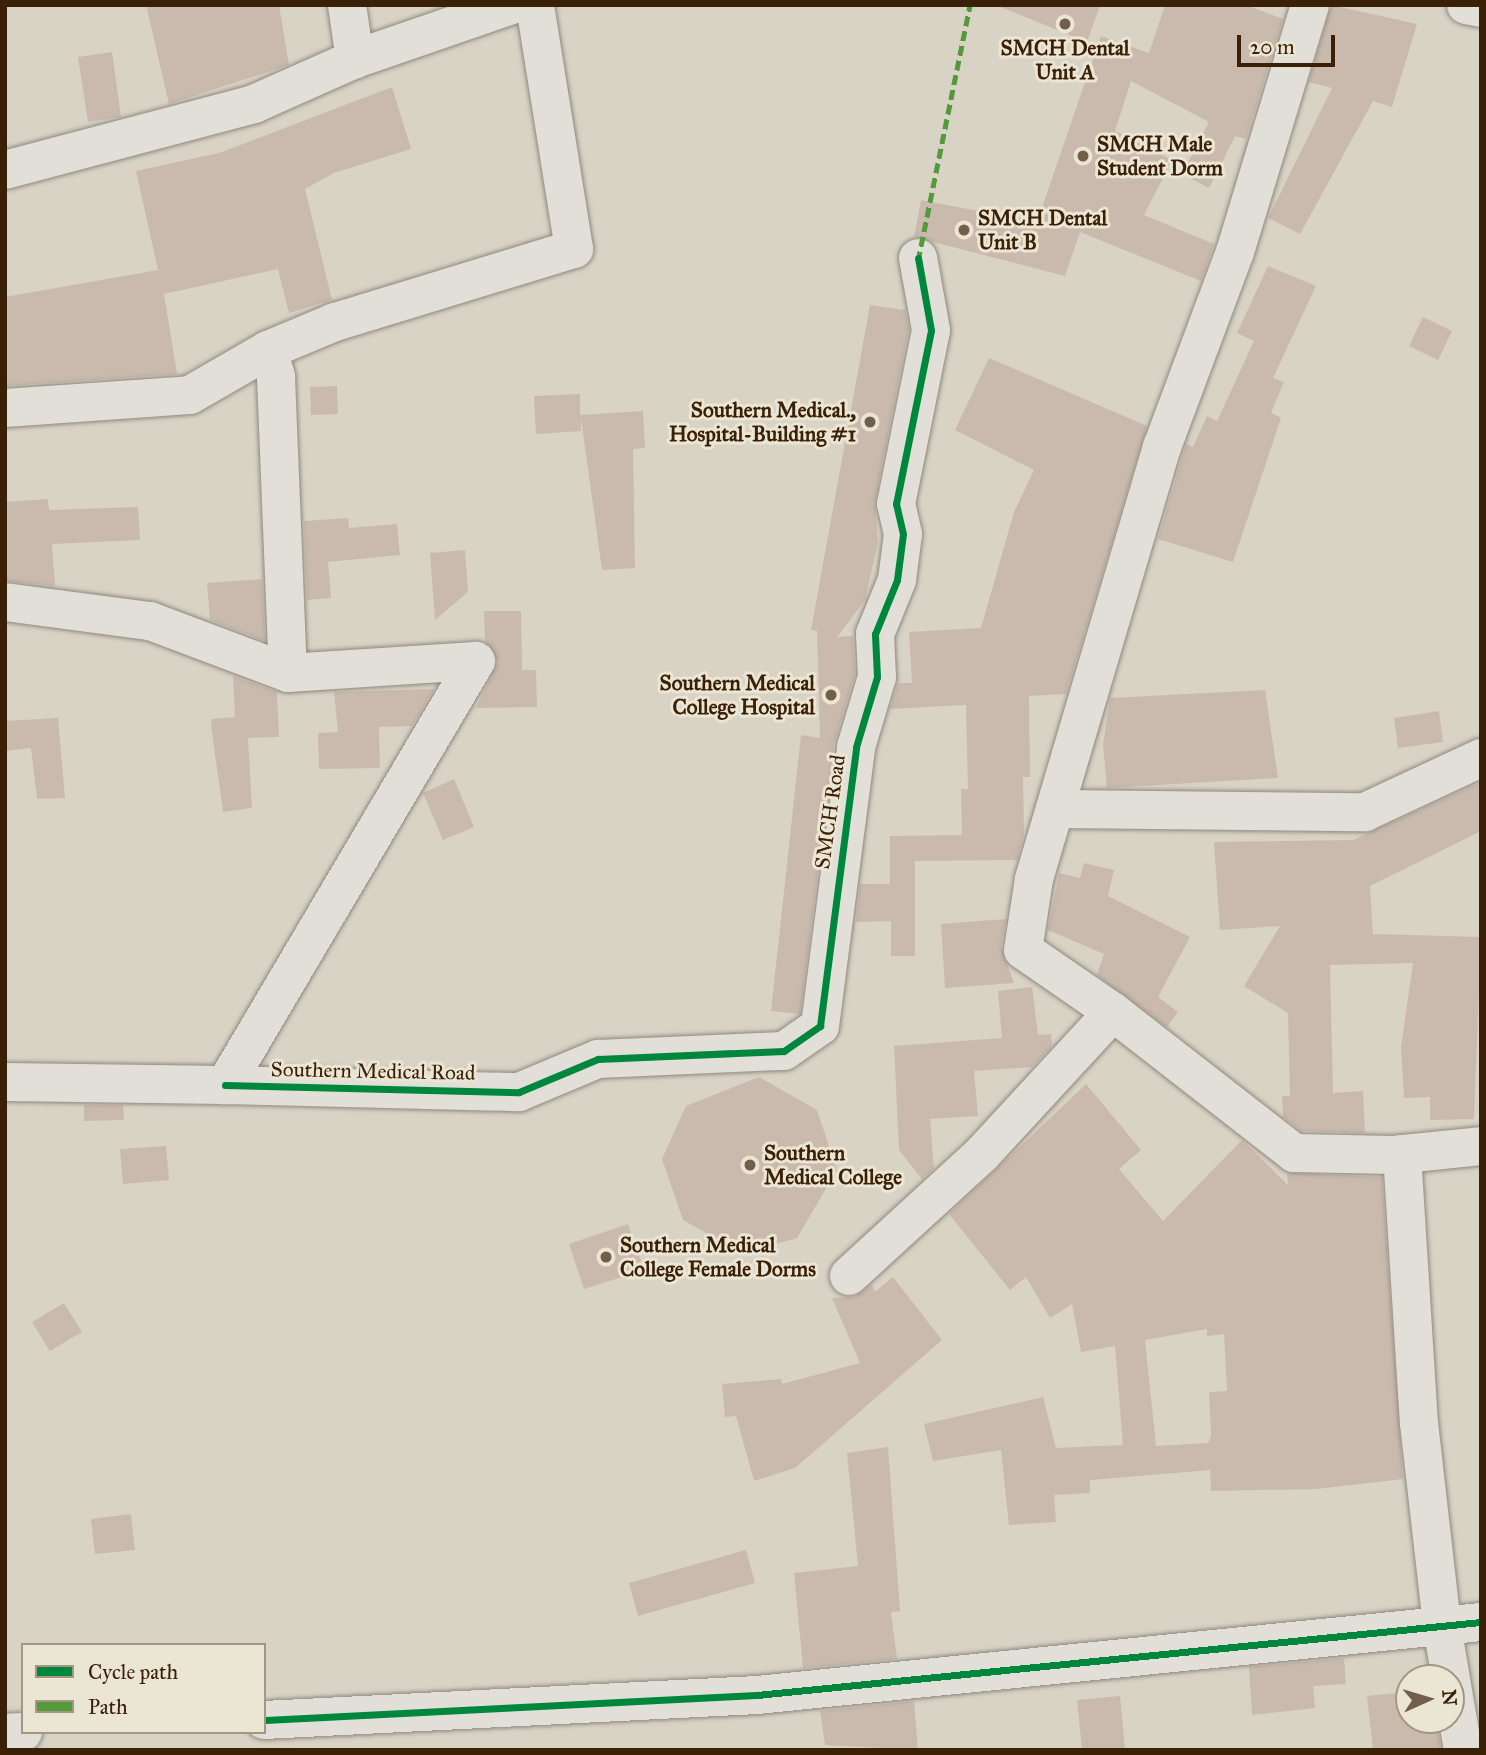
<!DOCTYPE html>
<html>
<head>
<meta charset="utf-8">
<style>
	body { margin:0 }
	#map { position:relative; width:1486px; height:1755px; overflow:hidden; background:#d8d3c5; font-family:"IM FELL Great Primer",serif }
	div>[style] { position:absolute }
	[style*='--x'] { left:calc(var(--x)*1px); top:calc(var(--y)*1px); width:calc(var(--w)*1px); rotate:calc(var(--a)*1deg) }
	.building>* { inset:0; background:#cabaae }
	.roads { filter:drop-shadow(0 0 2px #8f897e) drop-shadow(0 0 2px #8f897e) }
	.minor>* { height:38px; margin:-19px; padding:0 19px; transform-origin:19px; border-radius:19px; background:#e2dfd8 }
	.quiet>* { height:5px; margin-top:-2.5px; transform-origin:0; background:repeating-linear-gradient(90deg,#529a3a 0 10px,transparent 0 15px) }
	.cycleway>* { height:7px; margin:-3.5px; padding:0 3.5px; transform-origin:3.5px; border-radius:3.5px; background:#00873e }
	.dots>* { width:19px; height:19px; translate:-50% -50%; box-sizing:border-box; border:4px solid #ebe5d4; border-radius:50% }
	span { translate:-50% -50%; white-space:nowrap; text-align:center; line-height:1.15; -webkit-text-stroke:6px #ebe5d4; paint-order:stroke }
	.poi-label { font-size:21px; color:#3a2007; font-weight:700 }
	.left { translate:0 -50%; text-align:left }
	.right { translate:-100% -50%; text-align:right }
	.street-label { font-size:21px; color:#3a2007 }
	.frame { position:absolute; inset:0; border:7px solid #3a2007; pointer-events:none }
	.legend { position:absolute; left:21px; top:1643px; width:245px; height:91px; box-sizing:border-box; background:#ebe5d4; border:2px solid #a49682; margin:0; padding:9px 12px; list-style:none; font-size:21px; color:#3a2007 }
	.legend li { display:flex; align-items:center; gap:14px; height:35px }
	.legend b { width:35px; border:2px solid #a49682 }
	.north { position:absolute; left:1395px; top:1664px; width:70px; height:70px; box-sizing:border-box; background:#ebe5d4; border:2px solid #a49682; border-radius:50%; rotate:86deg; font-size:19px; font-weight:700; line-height:28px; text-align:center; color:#3a2007 }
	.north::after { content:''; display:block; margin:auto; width:24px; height:32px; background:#715f4a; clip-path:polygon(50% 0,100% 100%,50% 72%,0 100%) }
	.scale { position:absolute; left:1237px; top:35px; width:98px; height:32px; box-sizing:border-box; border:4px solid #3a2007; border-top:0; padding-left:9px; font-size:21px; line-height:24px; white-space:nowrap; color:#3a2007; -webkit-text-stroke:5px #ebe5d4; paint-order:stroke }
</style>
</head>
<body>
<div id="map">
	<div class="building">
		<div style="clip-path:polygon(146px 5px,279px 5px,289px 65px,169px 104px)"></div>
		<div style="clip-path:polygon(996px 5px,1100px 5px,1087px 42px)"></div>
		<div style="clip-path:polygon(1165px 5px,1246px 5px,1283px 19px,1246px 139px,1235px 136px,1209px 188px,1182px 174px,1209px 122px,1131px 81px,1115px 131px,1172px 160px,1144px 215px,1214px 244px,1201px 281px,1080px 232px,1065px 276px,914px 237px,921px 200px,1037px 222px,1101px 36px,1149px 53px)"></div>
		<div style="clip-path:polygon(1331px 5px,1417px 24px,1392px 107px,1373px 101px,1300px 234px,1268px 218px,1332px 88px,1309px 82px)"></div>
		<div style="clip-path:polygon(112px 52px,121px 117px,88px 122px,78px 57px)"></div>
		<div style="clip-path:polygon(392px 87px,411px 149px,334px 173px,305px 189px,332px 300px,289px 313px,278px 269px,164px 294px,177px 374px,5px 386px,5px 297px,158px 270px,136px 171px,219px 153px)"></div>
		<div style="clip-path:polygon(1268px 266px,1316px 286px,1273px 378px,1284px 382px,1271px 413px,1281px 418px,1233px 562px,1158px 539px,1186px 444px,1193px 447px,1207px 416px,1217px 421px,1254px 341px,1237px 333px)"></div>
		<div style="clip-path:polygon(870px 305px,905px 310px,909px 329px,875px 500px,878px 542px,865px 600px,837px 637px,853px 636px,855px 674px,834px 744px,800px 1014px,771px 1011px,801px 735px,820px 738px,817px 631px,811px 630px)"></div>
		<div style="clip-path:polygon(1423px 317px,1452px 331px,1438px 360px,1409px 346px)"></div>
		<div style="clip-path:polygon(989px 358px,1147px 426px,1066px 694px,1029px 696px,1030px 777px,1023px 777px,1024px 834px,1017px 860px,915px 861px,915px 956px,891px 956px,891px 921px,856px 922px,860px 884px,890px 884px,890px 836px,962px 835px,961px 789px,968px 789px,966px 705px,890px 709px,898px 683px,912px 683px,909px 632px,981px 628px,1014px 512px,1034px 470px,955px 430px)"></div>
		<div style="clip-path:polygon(337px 386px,338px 414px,311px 415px,310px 387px)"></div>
		<div style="clip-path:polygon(580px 394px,580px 415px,643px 411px,645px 448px,633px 449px,635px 568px,602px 570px,581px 418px,581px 431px,536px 434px,534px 396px)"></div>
		<div style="clip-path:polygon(48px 499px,49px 510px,138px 507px,140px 540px,52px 544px,55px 586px,5px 581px,5px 502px)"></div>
		<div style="clip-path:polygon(348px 518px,349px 528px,397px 524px,400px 555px,328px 562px,331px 598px,307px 600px,304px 521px)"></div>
		<div style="clip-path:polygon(465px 550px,468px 592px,435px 620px,430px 553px)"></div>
		<div style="clip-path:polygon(262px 579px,265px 641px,210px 620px,207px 583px)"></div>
		<div style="clip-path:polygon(484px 611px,521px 611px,522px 670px,536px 670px,537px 707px,476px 708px,498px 662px,485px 641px)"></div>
		<div style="clip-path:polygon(233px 676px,277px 692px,279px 737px,248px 738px,252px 808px,223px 812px,211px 725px,212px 719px,235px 717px)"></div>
		<div style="clip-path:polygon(434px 689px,412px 726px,379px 727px,380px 768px,319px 769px,318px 733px,338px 732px,334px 692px)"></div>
		<div style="clip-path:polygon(1265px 690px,1278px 778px,1107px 788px,1103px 745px,1110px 698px)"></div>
		<div style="clip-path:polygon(1439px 711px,1443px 742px,1398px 748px,1394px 718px)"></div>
		<div style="clip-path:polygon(58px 718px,65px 798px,37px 799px,31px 748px,5px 751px,5px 721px)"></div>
		<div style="clip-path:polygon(454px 779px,474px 827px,443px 840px,423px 793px)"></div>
		<div style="clip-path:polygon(1481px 782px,1481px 831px,1370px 886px,1373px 934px,1481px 937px,1474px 1119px,1430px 1120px,1430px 1097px,1404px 1098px,1401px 1047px,1413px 963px,1330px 965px,1333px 1093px,1363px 1091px,1365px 1133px,1302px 1131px,1283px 1117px,1282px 1096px,1290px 1096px,1288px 1013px,1244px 986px,1280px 926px,1220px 930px,1214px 842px,1353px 840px)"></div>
		<div style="clip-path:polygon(1084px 863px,1114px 870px,1108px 896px,1190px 937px,1158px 997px,1178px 1012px,1167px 1027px,1097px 975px,1104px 954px,1048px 930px,1059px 873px,1080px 878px)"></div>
		<div style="clip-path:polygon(1006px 919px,1001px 947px,1014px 983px,945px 988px,941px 924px)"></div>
		<div style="clip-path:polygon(1032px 987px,1038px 1035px,1051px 1034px,1052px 1046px,1032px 1067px,974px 1071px,978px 1116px,930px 1119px,934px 1168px,922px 1179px,899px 1150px,894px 1046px,1002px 1038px,998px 991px)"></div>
		<div style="clip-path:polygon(759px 1077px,817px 1110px,837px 1170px,797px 1238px,742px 1253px,683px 1220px,662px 1159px,686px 1106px)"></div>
		<div style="clip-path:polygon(evenodd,1086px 1084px,1141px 1150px,1119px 1169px,1163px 1221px,1242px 1140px,1288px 1185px,1287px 1173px,1382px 1177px,1403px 1479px,1317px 1489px,1211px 1491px,1210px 1470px,1090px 1480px,1090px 1493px,1054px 1495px,1056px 1522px,1009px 1525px,1001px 1450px,933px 1461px,924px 1424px,1043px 1397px,1056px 1448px,1123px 1445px,1115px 1346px,1081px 1352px,1072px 1304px,1050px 1318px,1026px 1277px,1010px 1290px,949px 1214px,1086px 1084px,1207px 1329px,1207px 1336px,1224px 1334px,1227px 1391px,1209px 1392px,1211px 1436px,1208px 1443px,1156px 1446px,1145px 1340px,1207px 1329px)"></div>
		<div style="clip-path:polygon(84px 1105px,123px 1105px,124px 1120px,84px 1121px)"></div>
		<div style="clip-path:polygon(166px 1146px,169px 1180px,123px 1184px,120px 1149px)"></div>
		<div style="clip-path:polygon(628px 1224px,644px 1270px,584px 1289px,569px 1244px)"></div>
		<div style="clip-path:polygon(893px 1277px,942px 1340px,795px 1468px,754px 1481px,736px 1416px,725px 1417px,722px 1384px,781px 1379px,782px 1384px,860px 1363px,832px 1298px,854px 1297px,872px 1285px,875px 1292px)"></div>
		<div style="clip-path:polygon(64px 1303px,82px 1332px,50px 1351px,32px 1322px)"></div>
		<div style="clip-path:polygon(888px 1447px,900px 1611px,891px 1612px,897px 1659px,803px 1668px,794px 1573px,858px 1566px,847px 1453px)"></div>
		<div style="clip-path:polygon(131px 1514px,135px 1550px,95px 1554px,91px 1519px)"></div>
		<div style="clip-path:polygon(746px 1550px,755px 1583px,638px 1616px,629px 1583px)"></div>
		<div style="clip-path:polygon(1344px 1658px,1346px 1684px,1313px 1686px,1315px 1708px,1252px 1715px,1249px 1667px)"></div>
		<div style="clip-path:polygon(1409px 1692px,1409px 1720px,1436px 1720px,1441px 1750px,1373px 1750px,1367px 1696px)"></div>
		<div style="clip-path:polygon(1120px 1696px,1125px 1750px,1082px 1750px,1077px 1700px)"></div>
		<div style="clip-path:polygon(914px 1701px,918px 1750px,825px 1745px,820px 1711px)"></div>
	</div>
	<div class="roads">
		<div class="minor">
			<div style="--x:347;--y:5;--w:55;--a:81.6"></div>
			<div style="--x:1466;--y:5;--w:15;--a:11"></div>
			<div style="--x:5;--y:170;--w:258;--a:-14.8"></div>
			<div style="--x:254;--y:104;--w:111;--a:-24"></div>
			<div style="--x:355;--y:59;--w:166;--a:-19"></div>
			<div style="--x:268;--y:350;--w:28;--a:73"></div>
			<div style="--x:276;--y:377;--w:296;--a:87.7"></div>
			<div style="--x:5;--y:408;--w:185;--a:-4"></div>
			<div style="--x:190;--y:395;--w:90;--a:-30"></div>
			<div style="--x:268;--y:350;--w:73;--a:-22.7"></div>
			<div style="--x:335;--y:322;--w:250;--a:-17"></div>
			<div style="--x:574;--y:249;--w:247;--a:-99.1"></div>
			<div style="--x:5;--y:602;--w:146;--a:7.5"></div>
			<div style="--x:150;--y:621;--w:147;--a:20.6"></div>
			<div style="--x:288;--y:673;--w:188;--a:-3.7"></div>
			<div style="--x:476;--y:661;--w:493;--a:120.6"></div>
			<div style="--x:225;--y:1085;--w:220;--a:-179.2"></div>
			<div style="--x:1055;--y:809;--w:310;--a:0.6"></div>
			<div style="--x:1365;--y:812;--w:128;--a:-25"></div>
			<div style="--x:1113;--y:1012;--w:229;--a:37.9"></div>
			<div style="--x:1294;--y:1153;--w:100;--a:1.1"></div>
			<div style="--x:1394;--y:1155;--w:87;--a:-5.9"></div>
			<div style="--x:225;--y:1085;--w:294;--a:1.4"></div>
			<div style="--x:519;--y:1092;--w:86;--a:-22.7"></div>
			<div style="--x:598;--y:1059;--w:186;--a:-2.5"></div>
			<div style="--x:784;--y:1051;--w:44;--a:-34.8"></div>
			<div style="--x:820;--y:1026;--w:281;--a:-82.6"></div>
			<div style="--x:856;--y:747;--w:73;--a:-73.3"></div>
			<div style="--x:877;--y:677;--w:43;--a:-92.7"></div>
			<div style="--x:875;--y:634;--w:58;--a:-67.8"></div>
			<div style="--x:897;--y:580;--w:46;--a:-82.6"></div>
			<div style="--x:903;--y:534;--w:31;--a:-103"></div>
			<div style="--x:896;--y:504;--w:177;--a:-78.6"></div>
			<div style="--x:931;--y:330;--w:73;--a:-100.2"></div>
			<div style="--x:1402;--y:1154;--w:270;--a:86.4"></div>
			<div style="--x:1419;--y:1423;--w:204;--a:83.5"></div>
			<div style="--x:1442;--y:1626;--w:126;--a:80.4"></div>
			<div style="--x:849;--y:1276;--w:180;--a:-42.5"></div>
			<div style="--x:982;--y:1154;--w:193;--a:-47.3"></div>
			<div style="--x:1113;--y:1012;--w:109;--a:-145.4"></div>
			<div style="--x:1023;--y:950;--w:72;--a:-81.2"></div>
			<div style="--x:1034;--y:879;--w:451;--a:-73.5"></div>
			<div style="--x:1162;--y:447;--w:208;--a:-69.5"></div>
			<div style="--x:1235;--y:252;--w:258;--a:-73.1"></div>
			<div style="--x:264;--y:1720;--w:494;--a:-2.9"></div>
			<div style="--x:757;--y:1695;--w:728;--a:-5.76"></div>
			<div style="--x:5;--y:1733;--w:18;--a:-3"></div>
		</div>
	</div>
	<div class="quiet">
		<div style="--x:918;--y:261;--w:261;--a:-78.5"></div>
	</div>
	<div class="cycleway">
		<div style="--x:225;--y:1085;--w:294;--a:1.4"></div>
		<div style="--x:519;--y:1092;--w:86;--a:-22.7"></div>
		<div style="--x:598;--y:1059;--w:186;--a:-2.5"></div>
		<div style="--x:784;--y:1051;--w:44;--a:-34.8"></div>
		<div style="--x:820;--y:1026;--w:281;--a:-82.6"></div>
		<div style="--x:856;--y:747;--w:73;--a:-73.3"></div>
		<div style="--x:877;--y:677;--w:43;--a:-92.7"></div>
		<div style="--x:875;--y:634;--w:58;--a:-67.8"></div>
		<div style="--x:897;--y:580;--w:46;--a:-82.6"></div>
		<div style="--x:903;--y:534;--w:31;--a:-103"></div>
		<div style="--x:896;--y:504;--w:177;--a:-78.6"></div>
		<div style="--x:931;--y:330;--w:73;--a:-100.2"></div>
		<div style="--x:264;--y:1720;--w:494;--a:-2.9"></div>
		<div style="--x:757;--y:1695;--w:728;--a:-5.76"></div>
	</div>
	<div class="dots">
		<div style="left:1065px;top:24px;background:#715f4a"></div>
		<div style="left:1083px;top:156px;background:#715f4a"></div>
		<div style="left:964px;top:230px;background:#715f4a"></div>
		<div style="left:870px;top:422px;background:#715f4a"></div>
		<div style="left:831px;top:695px;background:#715f4a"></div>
		<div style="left:750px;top:1165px;background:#715f4a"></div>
		<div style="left:606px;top:1257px;background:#715f4a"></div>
	</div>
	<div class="poi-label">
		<span style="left:1065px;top:60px">SMCH Dental<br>Unit A</span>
		<span class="left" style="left:1097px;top:156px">SMCH Male<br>Student Dorm</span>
		<span class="left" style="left:978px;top:230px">SMCH Dental<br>Unit B</span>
		<span class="right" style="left:856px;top:422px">Southern Medical.,<br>Hospital-Building #1</span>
		<span class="right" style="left:815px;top:695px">Southern Medical<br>College Hospital</span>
		<span class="left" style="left:764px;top:1165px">Southern<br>Medical College</span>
		<span class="left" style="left:620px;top:1257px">Southern Medical<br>College Female Dorms</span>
	</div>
	<div class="street-label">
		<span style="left:830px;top:812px;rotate:-82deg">SMCH Road</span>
		<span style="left:373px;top:1071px;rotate:1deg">Southern Medical Road</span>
	</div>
	<div class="frame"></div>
	<ul class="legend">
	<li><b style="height:9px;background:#00873e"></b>Cycle path</li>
	<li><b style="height:9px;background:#529a3a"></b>Path</li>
	</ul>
	<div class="north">N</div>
	<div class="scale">20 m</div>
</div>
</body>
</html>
